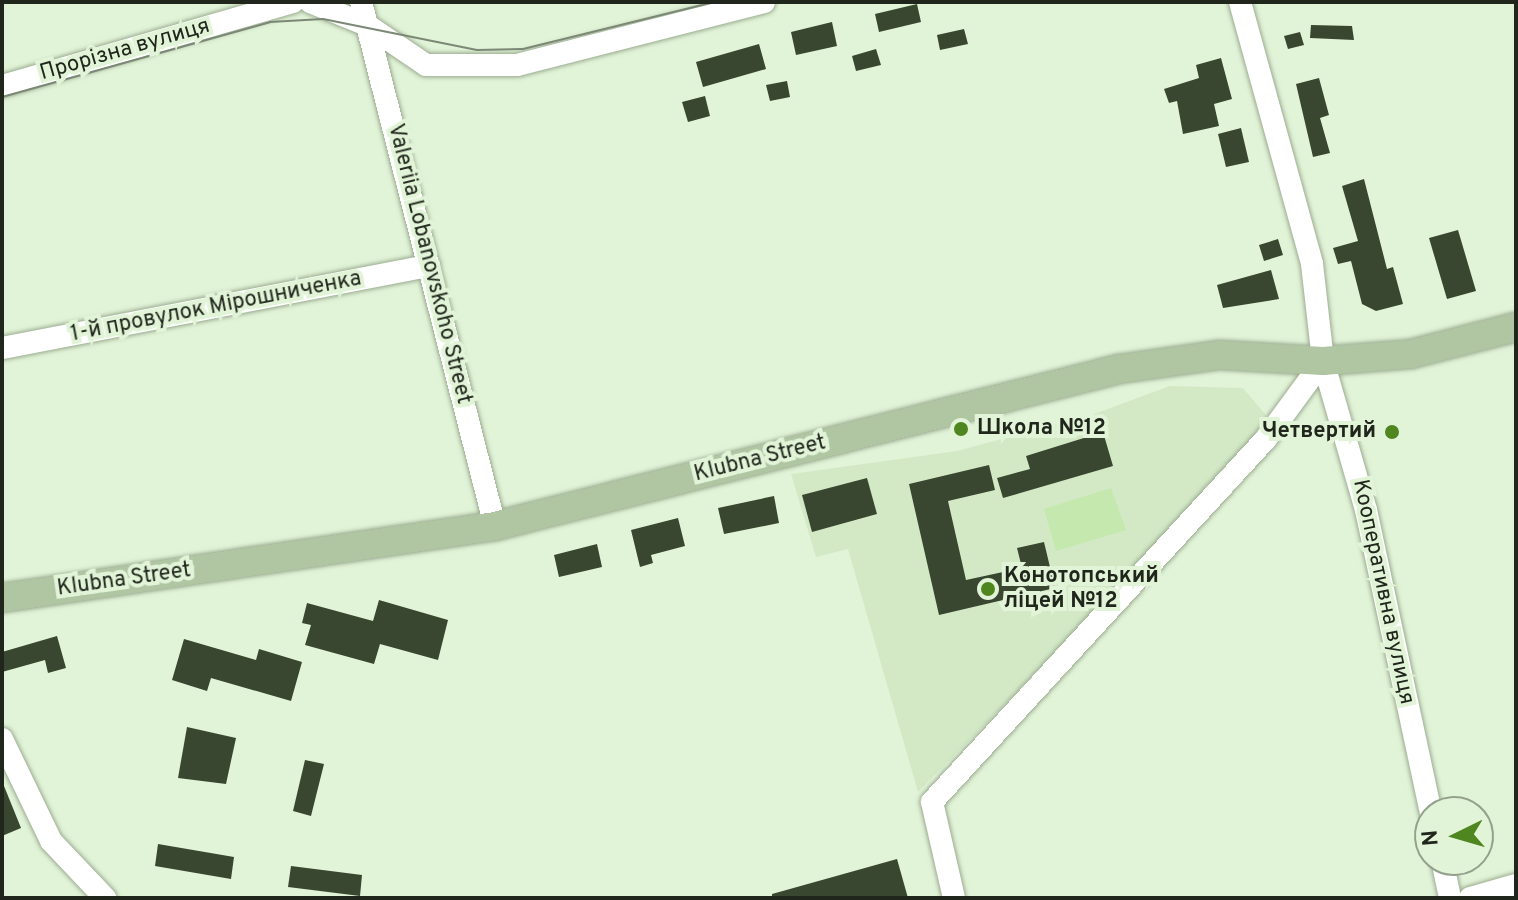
<!DOCTYPE html>
<html>
<head>
<meta charset="utf-8">
<style>
	body { margin:0 }
	#map { position:relative; width:1518px; height:900px; overflow:hidden; background:#e2f4d8; font-family:Overpass,sans-serif }
	div>[style] { position:absolute }
	[style*='--x'] { left:calc(var(--x)*1px); top:calc(var(--y)*1px); width:calc(var(--w)*1px); rotate:calc(var(--a)*1deg) }
	.built>* { inset:0; background:#d3e9c6 }
	.green>* { inset:0; background:#c4e8ae }
	.building>* { inset:0; background:#394730 }
	.roads { filter:drop-shadow(0 0 2px #9bac91) drop-shadow(0 0 2px #9bac91) }
	.minor>* { height:22px; margin:-11px; padding:0 11px; transform-origin:11px; border-radius:11px; background:#fff }
	.major>* { height:28px; margin:-14px; padding:0 14px; transform-origin:14px; border-radius:14px; background:#b0c6a3 }
	.tram>* { height:2px; margin:-1px; padding:0 1px; transform-origin:1px; border-radius:1px; background:#7c8876 }
	.dots>* { width:22px; height:22px; translate:-50% -50%; box-sizing:border-box; border:4px solid #e2f4d8; border-radius:50% }
	span { translate:-50% -50%; white-space:nowrap; text-align:center; line-height:1.15; -webkit-text-stroke:8px #e2f4d8; paint-order:stroke }
	.street-label { font-size:22px; color:#20261c }
	.poi-label { font-size:22px; color:#20261c; font-weight:700 }
	.left { translate:0 -50%; text-align:left }
	.right { translate:-100% -50%; text-align:right }
	.frame { position:absolute; inset:0; border:4px solid #20261c; pointer-events:none }
	.north { position:absolute; left:1414px; top:796px; width:80px; height:80px; box-sizing:border-box; background:#e2f4d8; border:2px solid #94a28d; border-radius:50%; rotate:265deg; font-size:22px; font-weight:700; line-height:32px; text-align:center; color:#20261c }
	.north::after { content:''; display:block; margin:auto; width:28px; height:36px; background:#50861f; clip-path:polygon(50% 0,100% 100%,50% 72%,0 100%) }
</style>
</head>
<body>
<div id="map">
	<div class="built">
		<div style="clip-path:polygon(1170px 386px,1243px 388px,1266px 415px,1266px 423px,1088px 620px,918px 792px,848px 549px,816px 557px,791px 474px,957px 451px,1094px 414px)"></div>
	</div>
	<div class="green">
		<div style="clip-path:polygon(1111px 488px,1126px 530px,1056px 551px,1044px 509px)"></div>
	</div>
	<div class="building">
		<div style="clip-path:polygon(917px 4px,921px 22px,879px 32px,875px 14px)"></div>
		<div style="clip-path:polygon(832px 22px,837px 46px,796px 55px,791px 32px)"></div>
		<div style="clip-path:polygon(1311px 25px,1352px 26px,1354px 40px,1310px 38px)"></div>
		<div style="clip-path:polygon(964px 29px,968px 44px,940px 50px,937px 35px)"></div>
		<div style="clip-path:polygon(1300px 32px,1304px 45px,1288px 49px,1284px 36px)"></div>
		<div style="clip-path:polygon(759px 44px,766px 69px,703px 87px,696px 62px)"></div>
		<div style="clip-path:polygon(876px 49px,881px 65px,856px 71px,852px 56px)"></div>
		<div style="clip-path:polygon(1221px 58px,1232px 99px,1214px 104px,1219px 126px,1183px 134px,1177px 101px,1169px 103px,1164px 89px,1199px 78px,1196px 65px)"></div>
		<div style="clip-path:polygon(1319px 78px,1329px 115px,1320px 118px,1330px 153px,1313px 157px,1296px 84px)"></div>
		<div style="clip-path:polygon(787px 81px,790px 97px,770px 101px,766px 85px)"></div>
		<div style="clip-path:polygon(705px 96px,710px 116px,688px 122px,682px 102px)"></div>
		<div style="clip-path:polygon(1241px 128px,1249px 162px,1226px 167px,1218px 134px)"></div>
		<div style="clip-path:polygon(1364px 179px,1387px 269px,1393px 267px,1403px 304px,1376px 311px,1362px 304px,1351px 261px,1338px 264px,1333px 248px,1358px 241px,1342px 186px)"></div>
		<div style="clip-path:polygon(1458px 230px,1476px 291px,1447px 299px,1429px 238px)"></div>
		<div style="clip-path:polygon(1278px 239px,1283px 255px,1264px 261px,1259px 245px)"></div>
		<div style="clip-path:polygon(1271px 270px,1279px 299px,1223px 308px,1217px 285px)"></div>
		<div style="clip-path:polygon(1103px 432px,1113px 466px,1003px 498px,997px 478px,1030px 469px,1026px 456px)"></div>
		<div style="clip-path:polygon(989px 465px,995px 490px,948px 501px,966px 580px,1022px 568px,1017px 548px,1044px 542px,1055px 588px,939px 615px,909px 484px)"></div>
		<div style="clip-path:polygon(867px 478px,877px 514px,812px 532px,802px 495px)"></div>
		<div style="clip-path:polygon(774px 496px,779px 523px,724px 534px,718px 508px)"></div>
		<div style="clip-path:polygon(678px 518px,685px 546px,651px 555px,653px 563px,640px 567px,631px 530px)"></div>
		<div style="clip-path:polygon(597px 544px,602px 567px,559px 577px,554px 555px)"></div>
		<div style="clip-path:polygon(379px 600px,448px 620px,438px 660px,380px 644px,374px 664px,305px 645px,311px 625px,302px 623px,307px 603px,373px 621px)"></div>
		<div style="clip-path:polygon(57px 636px,66px 668px,48px 673px,45px 660px,2px 672px,2px 652px)"></div>
		<div style="clip-path:polygon(184px 639px,256px 660px,259px 649px,302px 662px,291px 701px,211px 678px,207px 691px,172px 680px)"></div>
		<div style="clip-path:polygon(187px 727px,236px 738px,226px 784px,178px 778px)"></div>
		<div style="clip-path:polygon(305px 760px,324px 764px,311px 816px,293px 811px)"></div>
		<div style="clip-path:polygon(2px 781px,21px 828px,2px 836px)"></div>
		<div style="clip-path:polygon(158px 844px,234px 857px,231px 879px,155px 866px)"></div>
		<div style="clip-path:polygon(897px 859px,908px 898px,772px 898px,772px 894px)"></div>
		<div style="clip-path:polygon(291px 866px,362px 875px,360px 896px,288px 887px)"></div>
	</div>
	<div class="roads">
		<div class="minor">
			<div style="--x:310;--y:2;--w:61;--a:22"></div>
			<div style="--x:367;--y:25;--w:71;--a:34.1"></div>
			<div style="--x:426;--y:65;--w:91;--a:0"></div>
			<div style="--x:517;--y:65;--w:255;--a:-14.3"></div>
			<div style="--x:361;--y:2;--w:541;--a:75.66"></div>
			<div style="--x:1240;--y:2;--w:272;--a:74.6"></div>
			<div style="--x:1312;--y:264;--w:98;--a:83.5"></div>
			<div style="--x:1323;--y:361;--w:155;--a:73.9"></div>
			<div style="--x:1366;--y:510;--w:309;--a:77.9"></div>
			<div style="--x:2;--y:86;--w:303;--a:-16.1"></div>
			<div style="--x:2;--y:348;--w:435;--a:-10.9"></div>
			<div style="--x:2;--y:739;--w:113;--a:64.3"></div>
			<div style="--x:51;--y:841;--w:79;--a:46.5"></div>
			<div style="--x:1442;--y:860;--w:39;--a:78"></div>
			<div style="--x:954;--y:898;--w:98;--a:-102.9"></div>
			<div style="--x:932;--y:802;--w:492;--a:-47.4"></div>
			<div style="--x:1265;--y:440;--w:98;--a:-53.7"></div>
			<div style="--x:1470;--y:898;--w:48;--a:-15.8"></div>
		</div>
		<div class="major">
			<div style="--x:2;--y:598;--w:498;--a:-8.3"></div>
			<div style="--x:495;--y:526;--w:643;--a:-14.12"></div>
			<div style="--x:1119;--y:369;--w:102;--a:-7.9"></div>
			<div style="--x:1220;--y:355;--w:103;--a:3.3"></div>
			<div style="--x:1323;--y:361;--w:88;--a:-4.5"></div>
			<div style="--x:1411;--y:354;--w:108;--a:-14.4"></div>
		</div>
	</div>
	<div class="tram">
		<div style="--x:2;--y:97;--w:278;--a:-15.6"></div>
		<div style="--x:270;--y:22;--w:53;--a:-3.2"></div>
		<div style="--x:323;--y:19;--w:157;--a:11.4"></div>
		<div style="--x:477;--y:50;--w:46;--a:-1.2"></div>
		<div style="--x:523;--y:49;--w:198;--a:-13.8"></div>
	</div>
	<div class="dots">
		<div style="left:961px;top:429px;background:#50861f"></div>
		<div style="left:1392px;top:432px;background:#50861f"></div>
		<div style="left:988px;top:589px;background:#50861f"></div>
	</div>
	<div class="street-label">
		<span style="left:125px;top:50px;rotate:-16deg">Прорізна вулиця</span>
		<span style="left:429px;top:264px;rotate:76deg">Valeriia Lobanovskoho Street</span>
		<span style="left:216px;top:307px;rotate:-11deg">1-й провулок Мірошниченка</span>
		<span style="left:760px;top:459px;rotate:-14deg">Klubna Street</span>
		<span style="left:124px;top:580px;rotate:-8deg">Klubna Street</span>
		<span style="left:1383px;top:592px;rotate:78deg">Кооперативна вулиця</span>
	</div>
	<div class="poi-label">
		<span class="left" style="left:977px;top:429px">Школа №12</span>
		<span class="right" style="left:1376px;top:432px">Четвертий</span>
		<span class="left" style="left:1004px;top:589px">Конотопський<br>ліцей №12</span>
	</div>
	<div class="frame"></div>
	<div class="north">N</div>
</div>
</body>
</html>
